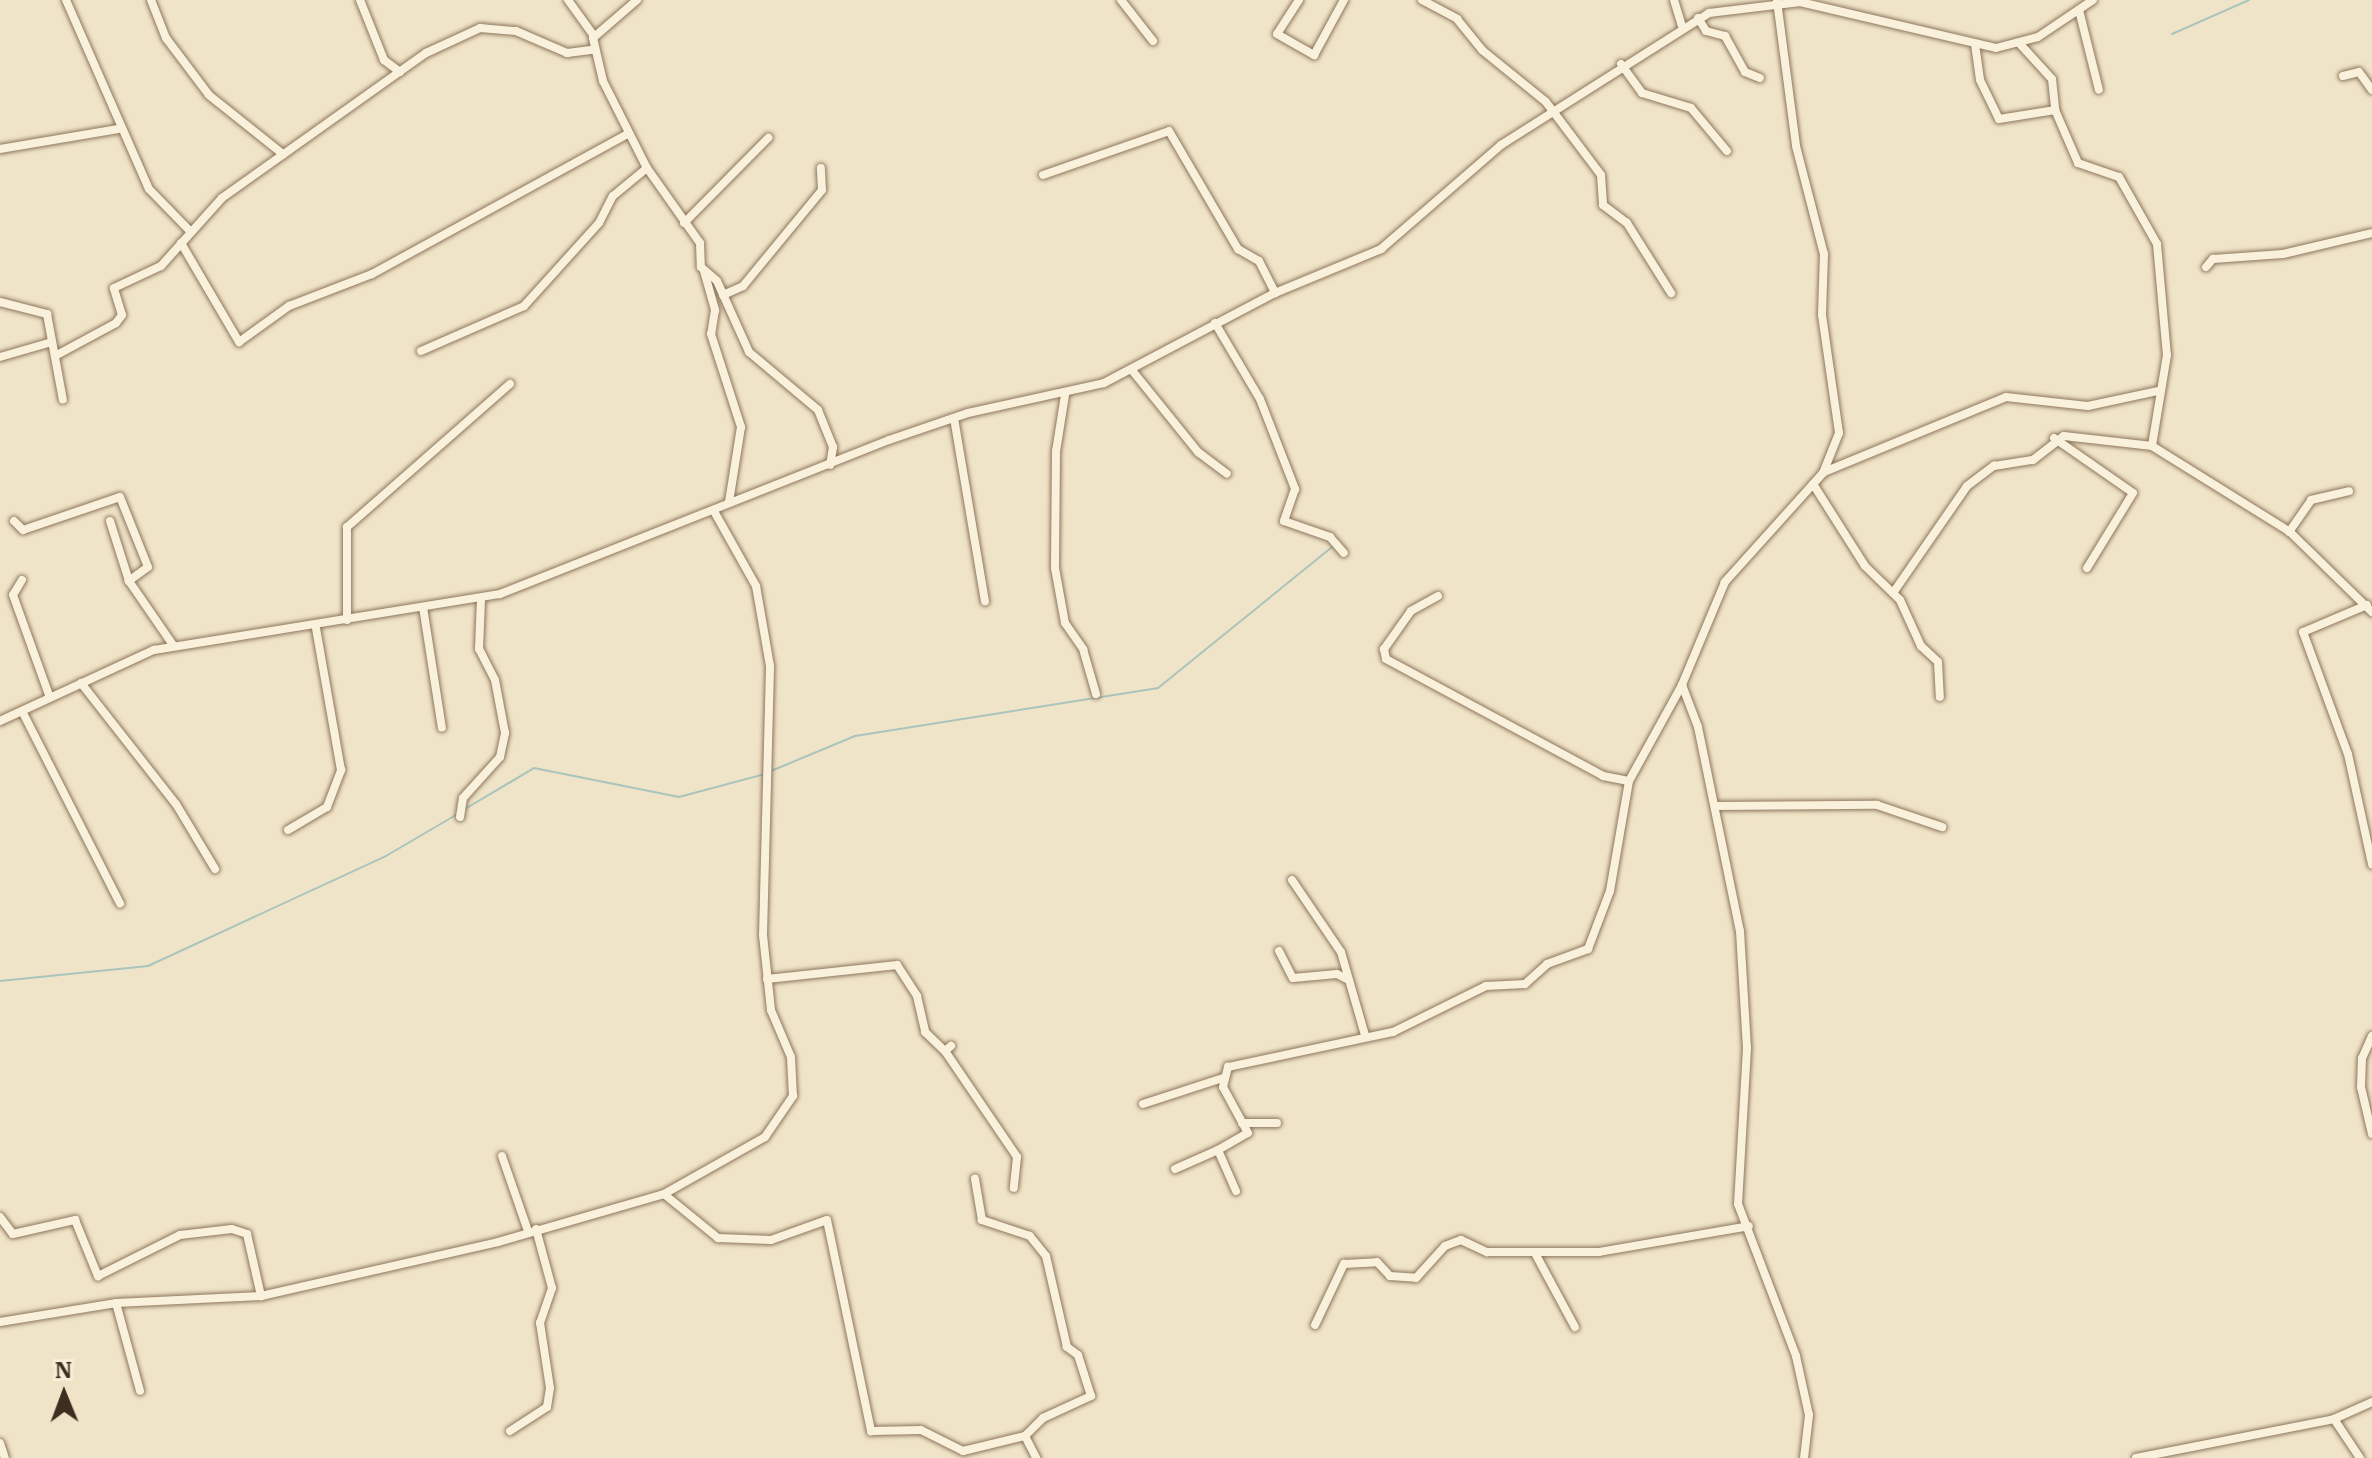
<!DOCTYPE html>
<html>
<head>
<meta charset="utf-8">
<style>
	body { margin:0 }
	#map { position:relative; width:2372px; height:1458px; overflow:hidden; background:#f0e4c8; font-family:"IBM Plex Serif",serif }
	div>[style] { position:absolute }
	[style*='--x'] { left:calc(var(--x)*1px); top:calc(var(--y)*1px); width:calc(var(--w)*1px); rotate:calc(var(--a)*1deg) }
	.stream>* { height:2px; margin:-1px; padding:0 1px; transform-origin:1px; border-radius:1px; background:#a9c4bc }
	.roads { filter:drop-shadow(0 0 2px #8d765c) drop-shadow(0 0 2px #8d765c) }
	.minor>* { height:8px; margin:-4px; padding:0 4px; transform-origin:4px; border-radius:4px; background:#faf1dc }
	span { translate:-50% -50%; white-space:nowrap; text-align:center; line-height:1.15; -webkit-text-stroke:7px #f7eed8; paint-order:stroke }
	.north { position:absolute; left:24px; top:1354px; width:80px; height:80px; -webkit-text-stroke:6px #f7eed8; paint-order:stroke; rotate:359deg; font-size:22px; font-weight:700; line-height:32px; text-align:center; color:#3d2e20 }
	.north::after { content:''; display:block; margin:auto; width:28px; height:36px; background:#3d2e20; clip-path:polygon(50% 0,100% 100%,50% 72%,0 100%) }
</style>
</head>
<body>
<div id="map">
	<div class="stream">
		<div style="--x:2172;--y:34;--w:84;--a:-23.8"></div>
		<div style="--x:771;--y:771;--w:91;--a:-22.6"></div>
		<div style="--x:855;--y:736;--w:307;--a:-9"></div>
		<div style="--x:1158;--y:688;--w:224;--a:-39"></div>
		<div style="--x:465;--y:809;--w:80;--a:-30.7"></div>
		<div style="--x:534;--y:768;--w:148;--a:11.3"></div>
		<div style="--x:679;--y:797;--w:89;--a:-15"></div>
		<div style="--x:0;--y:981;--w:149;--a:-5.8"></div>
		<div style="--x:148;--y:966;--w:262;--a:-24.8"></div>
		<div style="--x:386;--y:856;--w:81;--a:-30.4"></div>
	</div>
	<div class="roads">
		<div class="minor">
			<div style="--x:66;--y:0;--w:206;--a:66.3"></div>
			<div style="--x:149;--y:189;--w:59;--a:45.7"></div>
			<div style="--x:151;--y:0;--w:41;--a:68.5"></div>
			<div style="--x:166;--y:38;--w:71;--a:53"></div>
			<div style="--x:209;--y:95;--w:95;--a:38.6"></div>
			<div style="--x:360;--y:0;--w:65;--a:68.2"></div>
			<div style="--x:384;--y:60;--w:20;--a:37"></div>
			<div style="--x:568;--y:0;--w:44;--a:54.2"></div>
			<div style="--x:637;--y:0;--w:58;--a:139.2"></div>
			<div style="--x:593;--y:38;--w:44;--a:76.9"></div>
			<div style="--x:603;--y:81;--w:97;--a:63.2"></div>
			<div style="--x:647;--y:168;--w:92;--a:54.8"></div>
			<div style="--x:700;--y:243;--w:24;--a:88"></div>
			<div style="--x:701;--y:267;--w:21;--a:41"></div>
			<div style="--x:717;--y:281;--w:78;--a:65.7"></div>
			<div style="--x:749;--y:352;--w:90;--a:40"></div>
			<div style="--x:818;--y:410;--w:40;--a:68"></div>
			<div style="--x:833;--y:447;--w:18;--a:99"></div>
			<div style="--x:1121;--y:0;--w:52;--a:52"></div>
			<div style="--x:1299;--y:0;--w:40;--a:122.9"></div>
			<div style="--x:1277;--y:34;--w:43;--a:29.6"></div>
			<div style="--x:1314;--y:55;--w:63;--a:-61.4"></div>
			<div style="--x:1422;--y:0;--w:40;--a:28"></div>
			<div style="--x:1457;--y:19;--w:40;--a:51"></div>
			<div style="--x:1482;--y:50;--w:82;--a:39.1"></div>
			<div style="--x:1546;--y:102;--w:91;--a:53"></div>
			<div style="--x:1601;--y:175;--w:30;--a:86"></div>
			<div style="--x:1603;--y:205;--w:30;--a:37"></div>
			<div style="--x:1627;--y:223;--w:83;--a:57.8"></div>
			<div style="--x:1674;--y:0;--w:27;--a:73"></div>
			<div style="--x:1777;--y:1;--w:146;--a:82.5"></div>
			<div style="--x:1796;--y:146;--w:112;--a:75.5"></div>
			<div style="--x:1824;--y:254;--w:61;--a:91.9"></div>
			<div style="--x:1822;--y:315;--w:119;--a:81.8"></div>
			<div style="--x:1839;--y:433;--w:43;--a:111.8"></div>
			<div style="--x:1823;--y:473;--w:147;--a:132"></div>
			<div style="--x:1725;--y:582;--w:112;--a:112.7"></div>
			<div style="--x:1682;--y:685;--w:45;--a:69.1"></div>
			<div style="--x:1698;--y:727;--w:208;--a:78.4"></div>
			<div style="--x:1740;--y:931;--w:117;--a:86.6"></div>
			<div style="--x:1747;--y:1048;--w:156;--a:93.3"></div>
			<div style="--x:1738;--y:1204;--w:163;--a:69.1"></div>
			<div style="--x:1796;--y:1356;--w:60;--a:77.6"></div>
			<div style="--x:1809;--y:1415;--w:43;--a:96.6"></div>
			<div style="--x:2079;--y:10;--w:82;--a:76"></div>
			<div style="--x:1698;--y:18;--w:15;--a:58"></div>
			<div style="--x:1706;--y:31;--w:20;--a:15"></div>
			<div style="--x:1725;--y:36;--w:41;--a:60.9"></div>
			<div style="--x:1745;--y:72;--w:16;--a:22"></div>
			<div style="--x:1975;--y:44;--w:36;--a:82"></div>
			<div style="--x:1980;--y:80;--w:43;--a:64"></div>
			<div style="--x:1999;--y:119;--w:57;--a:-9.1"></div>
			<div style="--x:2020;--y:44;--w:47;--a:47.6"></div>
			<div style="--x:2052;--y:79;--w:31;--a:84"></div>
			<div style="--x:2055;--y:110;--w:58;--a:66.5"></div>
			<div style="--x:2078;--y:163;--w:43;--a:18.9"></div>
			<div style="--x:2119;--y:177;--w:77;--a:60.4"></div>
			<div style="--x:2157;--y:244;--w:111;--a:84.9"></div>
			<div style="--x:2167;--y:355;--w:92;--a:99.4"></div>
			<div style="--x:2152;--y:446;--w:163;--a:31.9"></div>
			<div style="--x:2290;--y:532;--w:115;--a:44.3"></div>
			<div style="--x:1621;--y:64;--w:36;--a:54"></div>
			<div style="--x:1642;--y:93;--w:51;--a:17"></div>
			<div style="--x:1691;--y:108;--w:56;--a:50.1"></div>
			<div style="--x:2343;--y:76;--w:16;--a:-14"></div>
			<div style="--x:2359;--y:72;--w:22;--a:54"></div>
			<div style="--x:0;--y:149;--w:120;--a:-9.6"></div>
			<div style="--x:1043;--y:175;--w:133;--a:-19.2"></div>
			<div style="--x:1169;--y:131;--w:137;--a:59.7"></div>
			<div style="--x:1238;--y:249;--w:24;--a:30"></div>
			<div style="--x:1259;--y:261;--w:36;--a:63"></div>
			<div style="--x:684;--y:223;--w:120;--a:-45.3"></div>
			<div style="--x:181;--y:243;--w:115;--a:59.6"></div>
			<div style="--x:239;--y:342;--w:62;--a:-35.8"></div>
			<div style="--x:289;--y:306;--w:89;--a:-21.1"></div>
			<div style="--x:372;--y:274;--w:292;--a:-28.7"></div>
			<div style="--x:2206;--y:267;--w:11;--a:-49"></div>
			<div style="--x:2213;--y:259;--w:70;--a:-4.1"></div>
			<div style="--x:2283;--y:254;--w:91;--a:-13.3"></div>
			<div style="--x:704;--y:271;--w:41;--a:74.2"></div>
			<div style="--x:715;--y:310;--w:24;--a:99"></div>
			<div style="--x:711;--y:334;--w:98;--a:72.1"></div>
			<div style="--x:741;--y:427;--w:76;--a:99.1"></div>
			<div style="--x:723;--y:295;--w:22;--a:-24"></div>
			<div style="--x:743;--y:286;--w:124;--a:-50.5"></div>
			<div style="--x:822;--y:190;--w:22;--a:-93"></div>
			<div style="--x:0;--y:302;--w:49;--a:14.3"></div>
			<div style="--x:47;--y:314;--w:87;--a:79.5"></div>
			<div style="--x:1215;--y:323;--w:88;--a:59.4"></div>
			<div style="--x:1260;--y:399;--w:97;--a:68.7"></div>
			<div style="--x:1295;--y:489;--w:34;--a:109"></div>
			<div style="--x:1284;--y:521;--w:49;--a:19.2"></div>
			<div style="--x:1330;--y:537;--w:21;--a:49"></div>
			<div style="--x:421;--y:351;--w:112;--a:-23.6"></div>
			<div style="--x:524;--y:306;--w:112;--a:-47.9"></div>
			<div style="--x:599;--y:223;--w:30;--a:-63"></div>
			<div style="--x:613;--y:196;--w:44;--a:-39.5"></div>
			<div style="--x:55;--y:356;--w:69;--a:-28.4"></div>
			<div style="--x:116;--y:323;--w:10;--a:-53"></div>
			<div style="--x:122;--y:315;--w:28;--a:-107"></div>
			<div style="--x:114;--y:288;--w:52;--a:-25.1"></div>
			<div style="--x:161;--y:266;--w:91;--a:-48.1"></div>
			<div style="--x:222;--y:198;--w:250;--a:-35.4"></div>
			<div style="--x:426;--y:53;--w:60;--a:-24.8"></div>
			<div style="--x:480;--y:28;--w:36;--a:5"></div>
			<div style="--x:516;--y:31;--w:56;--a:23.3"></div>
			<div style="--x:567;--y:53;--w:26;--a:-7"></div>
			<div style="--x:0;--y:357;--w:54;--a:-16.1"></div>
			<div style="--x:1131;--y:369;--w:107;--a:51.1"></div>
			<div style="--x:1198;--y:452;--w:36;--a:37"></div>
			<div style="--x:1065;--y:395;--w:57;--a:99.1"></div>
			<div style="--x:1056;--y:451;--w:117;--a:90.5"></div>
			<div style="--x:1055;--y:568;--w:56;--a:79.7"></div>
			<div style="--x:1065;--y:623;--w:32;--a:55"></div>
			<div style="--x:1083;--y:649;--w:47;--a:73.9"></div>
			<div style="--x:954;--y:418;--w:186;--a:80.4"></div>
			<div style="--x:2054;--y:438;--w:96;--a:34.8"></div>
			<div style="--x:2133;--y:493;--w:88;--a:121.5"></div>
			<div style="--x:1824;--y:472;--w:197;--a:-22.4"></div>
			<div style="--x:2006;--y:397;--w:82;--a:6.3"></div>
			<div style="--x:2088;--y:406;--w:72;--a:-12.1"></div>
			<div style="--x:1813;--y:484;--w:97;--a:57.6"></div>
			<div style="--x:1865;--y:566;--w:49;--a:44.2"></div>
			<div style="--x:1900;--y:600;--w:51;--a:65.5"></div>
			<div style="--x:1921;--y:646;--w:23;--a:43"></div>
			<div style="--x:1938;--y:662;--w:35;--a:87"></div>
			<div style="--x:14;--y:521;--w:13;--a:45"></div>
			<div style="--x:23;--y:530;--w:102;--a:-18.8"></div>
			<div style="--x:120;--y:497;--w:75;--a:68.2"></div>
			<div style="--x:148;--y:567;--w:24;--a:144"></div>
			<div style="--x:129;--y:581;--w:78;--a:55.5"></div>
			<div style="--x:110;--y:521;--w:63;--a:72.4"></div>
			<div style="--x:2289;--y:532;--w:39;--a:-55"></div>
			<div style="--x:2311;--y:500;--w:39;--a:-13"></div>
			<div style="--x:22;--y:580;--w:17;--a:121"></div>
			<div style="--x:13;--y:595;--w:106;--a:70.2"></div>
			<div style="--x:1893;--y:593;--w:130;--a:-55.3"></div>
			<div style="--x:1967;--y:486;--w:34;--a:-37"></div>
			<div style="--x:1994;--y:466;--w:39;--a:-9"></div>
			<div style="--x:2033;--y:460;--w:39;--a:-38"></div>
			<div style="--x:2064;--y:436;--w:89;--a:6.5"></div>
			<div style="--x:1438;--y:596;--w:31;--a:151"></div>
			<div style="--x:1411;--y:611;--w:47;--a:125.4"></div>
			<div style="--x:1384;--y:649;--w:10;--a:79"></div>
			<div style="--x:1386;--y:659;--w:247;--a:28.3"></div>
			<div style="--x:1603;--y:776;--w:26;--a:11"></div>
			<div style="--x:2367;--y:605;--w:69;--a:157.1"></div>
			<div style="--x:2303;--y:632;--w:130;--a:69.8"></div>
			<div style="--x:2348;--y:754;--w:113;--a:77.7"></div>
			<div style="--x:423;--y:607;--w:122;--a:81.1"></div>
			<div style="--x:347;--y:620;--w:93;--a:-90"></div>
			<div style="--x:347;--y:527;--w:217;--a:-41.3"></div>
			<div style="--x:81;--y:683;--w:154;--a:51.9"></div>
			<div style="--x:176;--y:804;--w:76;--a:59"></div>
			<div style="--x:22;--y:711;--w:216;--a:63"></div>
			<div style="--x:0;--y:721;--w:170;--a:-24.8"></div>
			<div style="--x:154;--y:650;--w:351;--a:-9.2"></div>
			<div style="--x:500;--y:594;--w:418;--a:-21.6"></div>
			<div style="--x:889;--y:440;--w:83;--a:-18.9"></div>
			<div style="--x:968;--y:413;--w:139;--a:-12.4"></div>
			<div style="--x:1104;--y:383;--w:193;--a:-27.8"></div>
			<div style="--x:1275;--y:293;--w:115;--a:-22.5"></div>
			<div style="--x:1381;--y:249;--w:159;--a:-40.9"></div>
			<div style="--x:1501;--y:145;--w:246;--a:-32.4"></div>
			<div style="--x:1709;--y:13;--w:92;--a:-6.9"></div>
			<div style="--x:1800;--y:2;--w:201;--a:13.2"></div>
			<div style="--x:1996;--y:48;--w:43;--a:-14.7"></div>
			<div style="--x:2038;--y:37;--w:66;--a:-33.9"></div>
			<div style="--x:1715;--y:806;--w:162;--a:-0.4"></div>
			<div style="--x:1877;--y:805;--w:69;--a:18.7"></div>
			<div style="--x:460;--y:817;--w:19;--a:-81"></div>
			<div style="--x:463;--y:798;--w:55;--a:-47.9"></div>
			<div style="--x:500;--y:757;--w:25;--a:-78"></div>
			<div style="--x:505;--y:733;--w:54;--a:-100.7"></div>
			<div style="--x:495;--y:680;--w:35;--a:-117"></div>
			<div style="--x:479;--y:649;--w:50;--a:-87.7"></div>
			<div style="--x:288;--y:830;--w:45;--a:-30.5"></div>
			<div style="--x:327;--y:807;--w:40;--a:-69"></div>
			<div style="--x:341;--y:770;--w:144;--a:-100"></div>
			<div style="--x:1292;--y:880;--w:87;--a:55.8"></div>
			<div style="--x:1341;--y:952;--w:86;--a:73.9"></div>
			<div style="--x:1279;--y:951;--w:30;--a:63"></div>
			<div style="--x:1293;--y:978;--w:44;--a:-5.2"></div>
			<div style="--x:1337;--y:974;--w:13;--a:27"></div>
			<div style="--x:767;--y:979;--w:131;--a:-6.1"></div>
			<div style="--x:897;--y:965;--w:37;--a:57"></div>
			<div style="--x:917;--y:996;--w:37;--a:77"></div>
			<div style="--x:925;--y:1032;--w:28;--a:44"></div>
			<div style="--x:945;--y:1051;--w:8;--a:-40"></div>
			<div style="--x:2372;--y:1036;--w:24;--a:114"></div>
			<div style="--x:2362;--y:1058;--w:29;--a:92"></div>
			<div style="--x:2361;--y:1087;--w:48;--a:76.8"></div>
			<div style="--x:945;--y:1051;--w:128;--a:55.8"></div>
			<div style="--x:1017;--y:1157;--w:31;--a:96"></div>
			<div style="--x:1143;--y:1104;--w:84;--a:-18"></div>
			<div style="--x:1242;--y:1123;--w:35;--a:0"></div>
			<div style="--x:502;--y:1156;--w:79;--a:70.9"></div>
			<div style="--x:1175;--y:1169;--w:47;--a:-23.8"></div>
			<div style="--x:1236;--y:1191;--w:45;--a:-113.7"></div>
			<div style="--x:1218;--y:1150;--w:34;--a:-30"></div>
			<div style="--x:1248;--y:1133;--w:52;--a:-118.5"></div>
			<div style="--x:1223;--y:1087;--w:21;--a:-76"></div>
			<div style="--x:1228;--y:1067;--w:169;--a:-12"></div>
			<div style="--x:1393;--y:1032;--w:104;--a:-26.3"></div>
			<div style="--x:1486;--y:986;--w:39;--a:-3"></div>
			<div style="--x:1525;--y:984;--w:30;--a:-42"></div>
			<div style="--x:1547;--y:964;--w:44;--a:-20.1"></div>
			<div style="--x:1588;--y:949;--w:62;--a:-69.2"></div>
			<div style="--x:1610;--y:891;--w:112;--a:-80.2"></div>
			<div style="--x:1629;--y:781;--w:110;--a:-61.1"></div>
			<div style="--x:664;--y:1194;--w:70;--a:39.2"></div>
			<div style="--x:718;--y:1238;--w:53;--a:2.2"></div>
			<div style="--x:771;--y:1240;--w:59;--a:-19.7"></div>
			<div style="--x:827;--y:1220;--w:216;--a:78.2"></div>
			<div style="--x:871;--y:1431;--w:50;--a:-1.1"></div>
			<div style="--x:921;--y:1430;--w:47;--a:26.6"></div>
			<div style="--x:963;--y:1451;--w:64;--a:-13.6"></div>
			<div style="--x:1025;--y:1436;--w:25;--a:-45"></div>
			<div style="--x:1043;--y:1418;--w:53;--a:-24.6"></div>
			<div style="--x:1091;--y:1396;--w:43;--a:-107.6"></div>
			<div style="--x:1078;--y:1355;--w:14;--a:-144"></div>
			<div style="--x:1067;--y:1347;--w:93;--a:-103"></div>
			<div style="--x:1046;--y:1256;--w:26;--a:-129"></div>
			<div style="--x:1030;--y:1236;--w:51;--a:-161.6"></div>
			<div style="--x:982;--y:1220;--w:42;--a:-99.7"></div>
			<div style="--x:0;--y:1217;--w:21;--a:53"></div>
			<div style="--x:13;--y:1234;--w:64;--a:-12.7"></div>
			<div style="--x:75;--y:1220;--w:61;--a:67.7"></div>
			<div style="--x:98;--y:1276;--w:92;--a:-26.6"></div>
			<div style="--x:180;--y:1235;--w:52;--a:-6.6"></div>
			<div style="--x:232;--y:1229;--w:16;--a:18"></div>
			<div style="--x:247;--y:1234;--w:64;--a:77.3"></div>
			<div style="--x:1536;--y:1255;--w:82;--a:61.6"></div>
			<div style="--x:116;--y:1303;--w:91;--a:74.7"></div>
			<div style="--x:0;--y:1322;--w:118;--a:-9.3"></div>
			<div style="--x:116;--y:1303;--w:145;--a:-2.8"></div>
			<div style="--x:261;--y:1296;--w:243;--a:-12.8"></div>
			<div style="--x:498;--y:1242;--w:173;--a:-16.1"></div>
			<div style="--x:664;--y:1194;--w:116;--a:-29.4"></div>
			<div style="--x:765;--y:1137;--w:50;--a:-55.7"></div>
			<div style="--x:793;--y:1096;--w:39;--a:-93"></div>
			<div style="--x:791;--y:1057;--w:51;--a:-113.1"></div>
			<div style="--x:771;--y:1010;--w:75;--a:-96.1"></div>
			<div style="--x:763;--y:935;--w:269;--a:-88.5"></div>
			<div style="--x:770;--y:666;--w:81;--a:-99.9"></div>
			<div style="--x:756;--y:586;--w:84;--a:-119.3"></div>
			<div style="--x:1315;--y:1325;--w:68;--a:-64.6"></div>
			<div style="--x:1344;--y:1264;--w:33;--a:-3"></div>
			<div style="--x:1377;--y:1262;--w:19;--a:47"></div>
			<div style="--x:1390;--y:1276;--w:26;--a:4"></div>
			<div style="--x:1416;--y:1278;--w:43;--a:-47.8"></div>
			<div style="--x:1445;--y:1246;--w:17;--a:-21"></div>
			<div style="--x:1461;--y:1240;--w:29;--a:25"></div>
			<div style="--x:1487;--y:1252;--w:112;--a:0"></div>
			<div style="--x:1599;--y:1252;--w:152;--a:-9.8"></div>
			<div style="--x:2334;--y:1419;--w:42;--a:-24.1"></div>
			<div style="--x:510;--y:1431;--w:44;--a:-33"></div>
			<div style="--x:547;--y:1407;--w:19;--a:-81"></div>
			<div style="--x:550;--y:1388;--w:66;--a:-98.7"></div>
			<div style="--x:540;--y:1323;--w:37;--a:-71"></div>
			<div style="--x:552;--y:1288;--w:61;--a:-105.2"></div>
			<div style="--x:1025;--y:1436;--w:25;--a:63"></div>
			<div style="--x:0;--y:1443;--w:16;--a:72"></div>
			<div style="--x:2136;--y:1458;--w:202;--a:-11.1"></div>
			<div style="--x:2334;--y:1419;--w:47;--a:56.3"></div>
		</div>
	</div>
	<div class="north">N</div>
</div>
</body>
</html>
